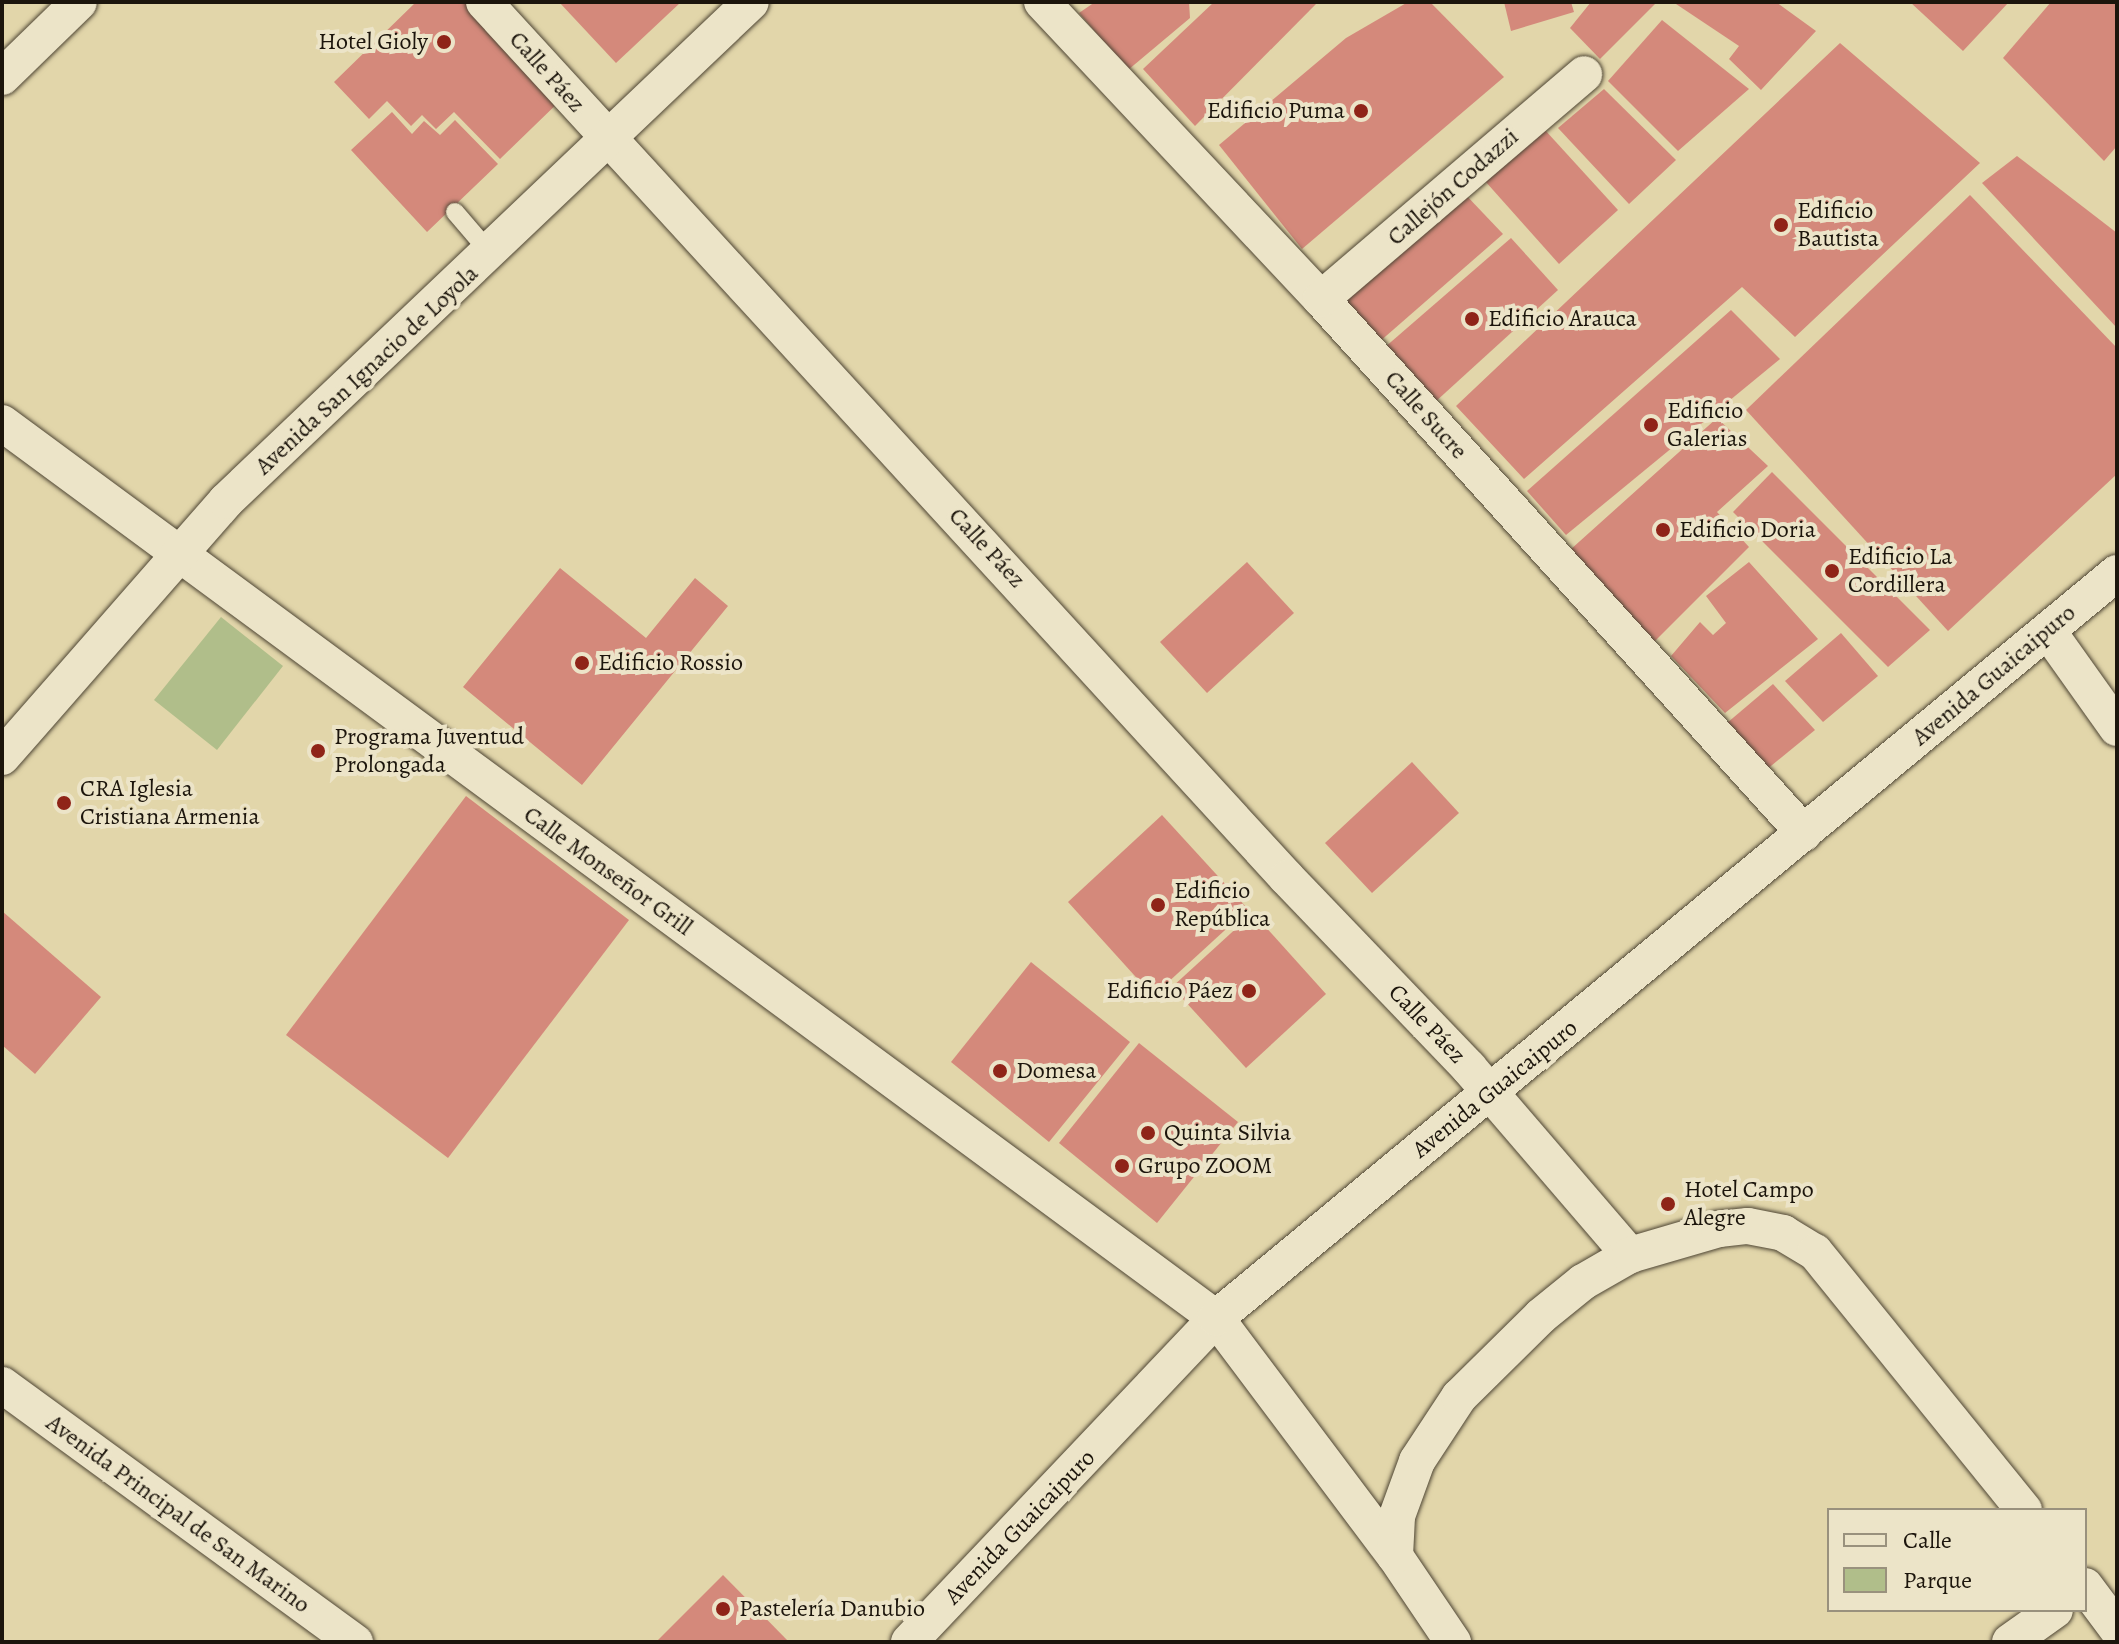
<!DOCTYPE html>
<html>
<head>
<meta charset="utf-8">
<style>
	body { margin:0 }
	#map { position:relative; width:2119px; height:1644px; overflow:hidden; background:#e2d6aa; font-family:Alegreya,serif }
	div>[style] { position:absolute }
	[style*='--x'] { left:calc(var(--x)*1px); top:calc(var(--y)*1px); width:calc(var(--w)*1px); rotate:calc(var(--a)*1deg) }
	.green>* { inset:0; background:#b0be8a }
	.building>* { inset:0; background:#d4897b }
	.roads { filter:drop-shadow(0 0 2px #4e4534) drop-shadow(0 0 2px #4e4534) }
	.service>* { height:18px; margin:-9px; padding:0 9px; transform-origin:9px; border-radius:9px; background:#ece4c8 }
	.minor>* { height:36px; margin:-18px; padding:0 18px; transform-origin:18px; border-radius:18px; background:#ece4c8 }
	.dots>* { width:22px; height:22px; translate:-50% -50%; box-sizing:border-box; border:4px solid #ece4c8; border-radius:50% }
	span { translate:-50% -50%; white-space:nowrap; text-align:center; line-height:1.15; -webkit-text-stroke:8px #ece4c8; paint-order:stroke }
	.poi-label { font-size:24px; color:#1c150c }
	.right { translate:-100% -50%; text-align:right }
	.left { translate:0 -50%; text-align:left }
	.street-label { font-size:24px; color:#1c150c }
	.frame { position:absolute; inset:0; border:4px solid #1c150c; pointer-events:none }
	.legend { position:absolute; left:1827px; top:1508px; width:260px; height:104px; box-sizing:border-box; background:#ece4c8; border:2px solid #99917d; margin:0; padding:10px 14px; list-style:none; font-size:24px; color:#1c150c }
	.legend li { display:flex; align-items:center; gap:16px; height:40px }
	.legend b { width:40px; border:2px solid #99917d }
</style>
</head>
<body>
<div id="map">
	<div class="green">
		<div style="clip-path:polygon(221px 617px,283px 666px,217px 750px,154px 700px)"></div>
	</div>
	<div class="building">
		<div style="clip-path:polygon(416px 2px,474px 2px,565px 96px,500px 159px,454px 112px,436px 129px,422px 115px,411px 126px,387px 101px,369px 119px,334px 82px)"></div>
		<div style="clip-path:polygon(559px 2px,681px 2px,616px 63px)"></div>
		<div style="clip-path:polygon(1095px 2px,1189px 2px,1190px 18px,1128px 70px,1079px 13px)"></div>
		<div style="clip-path:polygon(1214px 2px,1318px 2px,1195px 126px,1143px 69px)"></div>
		<div style="clip-path:polygon(1408px 2px,1430px 2px,1504px 77px,1302px 249px,1219px 145px,1346px 38px)"></div>
		<div style="clip-path:polygon(1504px 2px,1571px 2px,1574px 12px,1511px 31px)"></div>
		<div style="clip-path:polygon(1591px 2px,1657px 2px,1600px 59px,1570px 28px)"></div>
		<div style="clip-path:polygon(1673px 2px,1776px 2px,1816px 31px,1761px 90px,1729px 59px,1739px 46px)"></div>
		<div style="clip-path:polygon(1910px 2px,2009px 2px,1963px 51px)"></div>
		<div style="clip-path:polygon(2051px 2px,2117px 2px,2117px 146px,2104px 161px,2003px 58px)"></div>
		<div style="clip-path:polygon(1662px 20px,1749px 89px,1678px 151px,1608px 81px)"></div>
		<div style="clip-path:polygon(1840px 43px,1980px 163px,1795px 337px,1742px 287px,1524px 479px,1456px 406px)"></div>
		<div style="clip-path:polygon(1604px 89px,1676px 160px,1629px 204px,1558px 128px)"></div>
		<div style="clip-path:polygon(392px 112px,412px 134px,424px 121px,440px 135px,455px 120px,498px 164px,427px 232px,351px 150px)"></div>
		<div style="clip-path:polygon(1545px 130px,1618px 210px,1559px 264px,1485px 181px)"></div>
		<div style="clip-path:polygon(2017px 156px,2117px 233px,2117px 328px,1982px 183px)"></div>
		<div style="clip-path:polygon(1464px 193px,1503px 234px,1378px 343px,1339px 296px)"></div>
		<div style="clip-path:polygon(1970px 195px,2117px 348px,2117px 474px,1948px 631px,1746px 410px)"></div>
		<div style="clip-path:polygon(1511px 238px,1558px 290px,1434px 403px,1384px 348px)"></div>
		<div style="clip-path:polygon(1731px 310px,1780px 359px,1566px 535px,1527px 491px)"></div>
		<div style="clip-path:polygon(1717px 418px,1768px 466px,1717px 512px,1749px 547px,1654px 642px,1570px 550px)"></div>
		<div style="clip-path:polygon(1772px 472px,1930px 630px,1888px 667px,1733px 512px)"></div>
		<div style="clip-path:polygon(1247px 562px,1294px 613px,1207px 693px,1160px 642px)"></div>
		<div style="clip-path:polygon(1749px 562px,1818px 639px,1725px 713px,1671px 656px,1700px 622px,1713px 635px,1726px 623px,1706px 596px)"></div>
		<div style="clip-path:polygon(560px 568px,646px 638px,695px 578px,728px 606px,582px 785px,463px 687px)"></div>
		<div style="clip-path:polygon(1841px 633px,1878px 676px,1823px 722px,1785px 681px)"></div>
		<div style="clip-path:polygon(1773px 684px,1815px 730px,1766px 770px,1727px 723px)"></div>
		<div style="clip-path:polygon(1412px 762px,1459px 813px,1372px 893px,1325px 843px)"></div>
		<div style="clip-path:polygon(466px 796px,629px 920px,448px 1158px,286px 1035px)"></div>
		<div style="clip-path:polygon(1162px 815px,1248px 909px,1153px 996px,1068px 902px)"></div>
		<div style="clip-path:polygon(2px 911px,101px 997px,35px 1074px,2px 1045px)"></div>
		<div style="clip-path:polygon(1253px 913px,1326px 994px,1246px 1068px,1172px 987px)"></div>
		<div style="clip-path:polygon(1031px 962px,1130px 1042px,1049px 1142px,951px 1062px)"></div>
		<div style="clip-path:polygon(1139px 1043px,1238px 1122px,1157px 1223px,1059px 1143px)"></div>
		<div style="clip-path:polygon(723px 1575px,789px 1642px,656px 1642px)"></div>
	</div>
	<div class="roads">
		<div class="service">
			<div style="--x:455;--y:212;--w:55;--a:49.4"></div>
		</div>
		<div class="minor">
			<div style="--x:484;--y:2;--w:1188;--a:47.49"></div>
			<div style="--x:1287;--y:878;--w:263;--a:46.2"></div>
			<div style="--x:1469;--y:1068;--w:247;--a:49.3"></div>
			<div style="--x:1042;--y:2;--w:407;--a:46.8"></div>
			<div style="--x:1321;--y:299;--w:720;--a:47.87"></div>
			<div style="--x:2;--y:77;--w:107;--a:-44.2"></div>
			<div style="--x:1321;--y:299;--w:346;--a:-40.5"></div>
			<div style="--x:2;--y:423;--w:1508;--a:36.4"></div>
			<div style="--x:1216;--y:1318;--w:298;--a:53.1"></div>
			<div style="--x:1395;--y:1556;--w:104;--a:56"></div>
			<div style="--x:2048;--y:631;--w:119;--a:54.6"></div>
			<div style="--x:2;--y:757;--w:340;--a:-48.8"></div>
			<div style="--x:226;--y:501;--w:724;--a:-43.55"></div>
			<div style="--x:2;--y:1385;--w:437;--a:36.1"></div>
			<div style="--x:1395;--y:1556;--w:40;--a:-87.1"></div>
			<div style="--x:1397;--y:1516;--w:59;--a:-70"></div>
			<div style="--x:1417;--y:1461;--w:77;--a:-56.7"></div>
			<div style="--x:1459;--y:1397;--w:115;--a:-44.6"></div>
			<div style="--x:1541;--y:1316;--w:54;--a:-39"></div>
			<div style="--x:1583;--y:1282;--w:54;--a:-29.9"></div>
			<div style="--x:1630;--y:1255;--w:93;--a:-16.3"></div>
			<div style="--x:1719;--y:1229;--w:29;--a:-6"></div>
			<div style="--x:1748;--y:1226;--w:36;--a:11"></div>
			<div style="--x:1783;--y:1233;--w:37;--a:31"></div>
			<div style="--x:1815;--y:1252;--w:332;--a:51"></div>
			<div style="--x:2085;--y:1586;--w:54;--a:53.3"></div>
			<div style="--x:909;--y:1642;--w:446;--a:-46.5"></div>
			<div style="--x:1216;--y:1318;--w:1169;--a:-39.59"></div>
			<div style="--x:2010;--y:1642;--w:55;--a:-35.4"></div>
		</div>
	</div>
	<div class="dots">
		<div style="left:444px;top:42px;background:#8f2418"></div>
		<div style="left:1361px;top:111px;background:#8f2418"></div>
		<div style="left:1781px;top:225px;background:#8f2418"></div>
		<div style="left:1472px;top:319px;background:#8f2418"></div>
		<div style="left:1651px;top:425px;background:#8f2418"></div>
		<div style="left:1663px;top:530px;background:#8f2418"></div>
		<div style="left:1832px;top:571px;background:#8f2418"></div>
		<div style="left:582px;top:663px;background:#8f2418"></div>
		<div style="left:318px;top:751px;background:#8f2418"></div>
		<div style="left:64px;top:803px;background:#8f2418"></div>
		<div style="left:1158px;top:905px;background:#8f2418"></div>
		<div style="left:1249px;top:991px;background:#8f2418"></div>
		<div style="left:1000px;top:1071px;background:#8f2418"></div>
		<div style="left:1148px;top:1133px;background:#8f2418"></div>
		<div style="left:1122px;top:1166px;background:#8f2418"></div>
		<div style="left:1668px;top:1204px;background:#8f2418"></div>
		<div style="left:723px;top:1609px;background:#8f2418"></div>
	</div>
	<div class="poi-label">
		<span class="right" style="left:428px;top:42px">Hotel Gioly</span>
		<span class="right" style="left:1345px;top:111px">Edificio Puma</span>
		<span class="left" style="left:1797px;top:225px">Edificio<br>Bautista</span>
		<span class="left" style="left:1488px;top:319px">Edificio Arauca</span>
		<span class="left" style="left:1667px;top:425px">Edificio<br>Galerias</span>
		<span class="left" style="left:1679px;top:530px">Edificio Doria</span>
		<span class="left" style="left:1848px;top:571px">Edificio La<br>Cordillera</span>
		<span class="left" style="left:598px;top:663px">Edificio Rossio</span>
		<span class="left" style="left:334px;top:751px">Programa Juventud<br>Prolongada</span>
		<span class="left" style="left:80px;top:803px">CRA Iglesia<br>Cristiana Armenia</span>
		<span class="left" style="left:1174px;top:905px">Edificio<br>República</span>
		<span class="right" style="left:1233px;top:991px">Edificio Páez</span>
		<span class="left" style="left:1016px;top:1071px">Domesa</span>
		<span class="left" style="left:1164px;top:1133px">Quinta Silvia</span>
		<span class="left" style="left:1138px;top:1166px">Grupo ZOOM</span>
		<span class="left" style="left:1684px;top:1204px">Hotel Campo<br>Alegre</span>
		<span class="left" style="left:739px;top:1609px">Pastelería Danubio</span>
	</div>
	<div class="street-label">
		<span style="left:547px;top:72px;rotate:48deg">Calle Páez</span>
		<span style="left:1453px;top:187px;rotate:-41deg">Callejón Codazzi</span>
		<span style="left:367px;top:370px;rotate:-43deg">Avenida San Ignacio de Loyola</span>
		<span style="left:1426px;top:415px;rotate:48deg">Calle Sucre</span>
		<span style="left:987px;top:548px;rotate:47deg">Calle Páez</span>
		<span style="left:1994px;top:675px;rotate:-40deg">Avenida Guaicaipuro</span>
		<span style="left:608px;top:871px;rotate:36deg">Calle Monseñor Grill</span>
		<span style="left:1427px;top:1024px;rotate:46deg">Calle Páez</span>
		<span style="left:1495px;top:1089px;rotate:-39deg">Avenida Guaicaipuro</span>
		<span style="left:178px;top:1514px;rotate:36deg">Avenida Principal de San Marino</span>
		<span style="left:1020px;top:1527px;rotate:-46deg">Avenida Guaicaipuro</span>
	</div>
	<div class="frame"></div>
	<ul class="legend">
	<li><b style="height:10px;background:#ece4c8"></b>Calle</li>
	<li><b style="height:22px;background:#b0be8a"></b>Parque</li>
	</ul>
</div>
</body>
</html>
